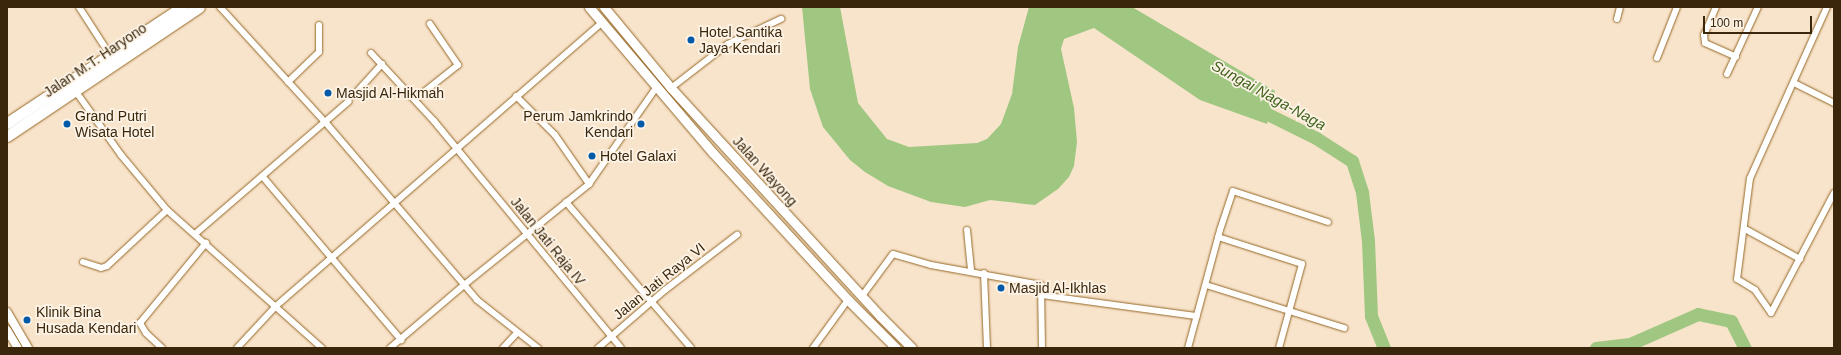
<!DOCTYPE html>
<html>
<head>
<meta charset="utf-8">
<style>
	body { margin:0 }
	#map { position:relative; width:1841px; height:355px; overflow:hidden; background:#f8e4cb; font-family:Arial,sans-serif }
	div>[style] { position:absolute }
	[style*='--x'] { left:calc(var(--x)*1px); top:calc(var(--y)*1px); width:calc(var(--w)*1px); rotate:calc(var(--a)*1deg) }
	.water>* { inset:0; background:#9fc781 }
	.river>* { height:13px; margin:-6.5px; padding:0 6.5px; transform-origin:6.5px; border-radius:6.5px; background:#9fc781 }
	.roads { filter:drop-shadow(0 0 1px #956725) drop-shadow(0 0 1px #956725) }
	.minor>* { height:6px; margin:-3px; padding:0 3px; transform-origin:3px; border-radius:3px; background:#fff }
	.tertiary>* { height:8px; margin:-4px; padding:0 4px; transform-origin:4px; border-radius:4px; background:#fff }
	.secondary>* { height:9px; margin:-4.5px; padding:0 4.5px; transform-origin:4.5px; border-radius:4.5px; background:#fff }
	.trunk>* { height:11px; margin:-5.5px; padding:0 5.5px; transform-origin:5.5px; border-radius:5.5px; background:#fff }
	.dots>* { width:11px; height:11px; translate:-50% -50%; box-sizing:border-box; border:2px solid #fdf3e6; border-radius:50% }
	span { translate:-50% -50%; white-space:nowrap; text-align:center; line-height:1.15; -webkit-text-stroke:3.5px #fdf3e6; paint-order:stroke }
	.poi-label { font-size:14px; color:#3a270b }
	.left { translate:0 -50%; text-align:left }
	.right { translate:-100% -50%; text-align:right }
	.street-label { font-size:14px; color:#3a270b }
	.water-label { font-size:15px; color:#3d621b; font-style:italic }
	.frame { position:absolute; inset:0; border:8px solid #3a270b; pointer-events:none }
	.scale { position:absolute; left:1703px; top:16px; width:109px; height:18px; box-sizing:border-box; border:2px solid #3a270b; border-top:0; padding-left:5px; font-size:12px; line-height:14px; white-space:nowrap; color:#3a270b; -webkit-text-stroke:3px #fdf3e6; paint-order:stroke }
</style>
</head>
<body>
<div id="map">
	<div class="water">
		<div style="clip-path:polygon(802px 7px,840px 7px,858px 103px,887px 139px,909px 147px,977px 143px,987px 139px,1001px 124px,1012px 94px,1018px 47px,1029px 7px,1132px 7px,1275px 91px,1267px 124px,1200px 100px,1094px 28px,1064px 39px,1061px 49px,1074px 108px,1077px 142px,1074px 166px,1069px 177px,1058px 189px,1035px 205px,990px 200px,965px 207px,931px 202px,888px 186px,865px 172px,850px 160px,823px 127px,810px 89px)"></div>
	</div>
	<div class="river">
		<div style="--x:1253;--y:107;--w:70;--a:26.2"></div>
		<div style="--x:1316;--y:138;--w:43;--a:32.6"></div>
		<div style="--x:1352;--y:161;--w:33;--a:72"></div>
		<div style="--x:1362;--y:192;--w:49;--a:83"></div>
		<div style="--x:1368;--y:241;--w:75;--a:87.7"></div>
		<div style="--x:1371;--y:316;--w:35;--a:68"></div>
		<div style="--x:1596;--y:348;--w:34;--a:-7"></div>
		<div style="--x:1630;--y:344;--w:74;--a:-23.8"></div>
		<div style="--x:1698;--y:314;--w:34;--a:12"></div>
		<div style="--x:1731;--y:321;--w:30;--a:63"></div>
	</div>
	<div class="roads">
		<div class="minor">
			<div style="--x:79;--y:7;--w:57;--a:57.1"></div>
			<div style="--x:220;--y:7;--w:157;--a:47.6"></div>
			<div style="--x:326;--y:123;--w:233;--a:49.5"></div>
			<div style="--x:477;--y:300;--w:78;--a:38.2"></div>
			<div style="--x:1716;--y:7;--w:30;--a:113"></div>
			<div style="--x:1704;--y:35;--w:8;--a:83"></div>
			<div style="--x:1705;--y:43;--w:34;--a:24"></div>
			<div style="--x:1827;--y:7;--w:188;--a:114.2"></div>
			<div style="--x:1750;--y:178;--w:102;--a:97.3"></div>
			<div style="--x:1737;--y:279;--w:21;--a:31"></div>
			<div style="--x:1755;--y:290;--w:28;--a:55"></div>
			<div style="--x:1771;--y:313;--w:136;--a:-62.3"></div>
			<div style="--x:1617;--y:19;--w:12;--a:-76"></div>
			<div style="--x:371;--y:53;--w:93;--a:47.2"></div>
			<div style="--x:434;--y:121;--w:294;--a:50.5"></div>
			<div style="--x:1657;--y:58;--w:55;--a:-68.6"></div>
			<div style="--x:1727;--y:74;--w:74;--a:-65.2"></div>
			<div style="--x:288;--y:82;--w:43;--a:-44.1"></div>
			<div style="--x:319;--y:52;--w:27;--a:-90"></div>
			<div style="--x:1794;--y:83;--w:45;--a:26.6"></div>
			<div style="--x:671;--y:88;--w:72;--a:-37.7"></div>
			<div style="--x:728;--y:44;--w:59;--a:-25.3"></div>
			<div style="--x:74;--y:89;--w:81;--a:54.5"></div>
			<div style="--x:121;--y:155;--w:72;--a:50.1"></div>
			<div style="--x:167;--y:210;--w:208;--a:41.7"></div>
			<div style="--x:354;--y:95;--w:42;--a:-47.9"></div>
			<div style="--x:516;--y:96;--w:55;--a:45"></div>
			<div style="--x:555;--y:135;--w:60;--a:55.2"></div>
			<div style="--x:415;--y:99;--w:55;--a:-38.3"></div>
			<div style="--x:458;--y:65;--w:50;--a:-124.3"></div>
			<div style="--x:263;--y:177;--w:214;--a:49.7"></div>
			<div style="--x:566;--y:202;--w:192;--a:49.4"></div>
			<div style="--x:1745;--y:229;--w:63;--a:28.6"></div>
			<div style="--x:967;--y:230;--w:40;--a:84.3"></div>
			<div style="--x:195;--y:234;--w:203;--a:-40.8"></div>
			<div style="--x:1218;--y:237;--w:88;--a:17.8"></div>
			<div style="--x:1302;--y:264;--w:87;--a:105.3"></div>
			<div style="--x:83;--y:262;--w:19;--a:18"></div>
			<div style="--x:101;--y:268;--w:6;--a:-18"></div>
			<div style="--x:107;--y:266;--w:82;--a:-43"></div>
			<div style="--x:984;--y:273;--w:75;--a:87.7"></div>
			<div style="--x:1206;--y:285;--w:145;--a:17.3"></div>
			<div style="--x:1041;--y:295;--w:157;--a:7.7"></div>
			<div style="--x:862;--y:296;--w:52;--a:-53.6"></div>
			<div style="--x:893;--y:254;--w:40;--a:16"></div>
			<div style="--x:931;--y:265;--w:112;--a:10.3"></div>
			<div style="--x:1041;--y:285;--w:63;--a:89.1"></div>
			<div style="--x:162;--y:348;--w:22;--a:-137"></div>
			<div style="--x:146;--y:333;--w:12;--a:-121"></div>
			<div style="--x:140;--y:323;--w:104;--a:-50.5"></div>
			<div style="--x:237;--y:348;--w:57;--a:-47.1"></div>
			<div style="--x:276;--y:306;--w:432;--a:-41"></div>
			<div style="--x:390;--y:348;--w:97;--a:-40.4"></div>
			<div style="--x:464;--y:285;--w:161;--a:-38.9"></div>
			<div style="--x:589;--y:184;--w:117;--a:-55.1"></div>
			<div style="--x:503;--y:348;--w:21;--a:-47"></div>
			<div style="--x:598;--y:348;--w:89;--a:-40.9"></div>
			<div style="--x:665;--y:290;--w:91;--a:-37.4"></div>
			<div style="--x:813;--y:348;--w:59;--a:-53.9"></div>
			<div style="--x:1188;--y:348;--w:122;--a:-74.8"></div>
			<div style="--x:1220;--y:230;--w:41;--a:-71.6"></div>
			<div style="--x:1233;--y:191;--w:100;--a:18.1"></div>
		</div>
		<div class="tertiary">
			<div style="--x:7;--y:312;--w:42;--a:59.7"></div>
			<div style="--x:7;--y:330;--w:21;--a:59"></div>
		</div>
		<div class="secondary">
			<div style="--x:589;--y:7;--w:192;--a:49.7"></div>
			<div style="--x:713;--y:153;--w:200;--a:47.4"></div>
			<div style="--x:848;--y:300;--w:68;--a:45"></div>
			<div style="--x:604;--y:7;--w:105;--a:50.4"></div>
			<div style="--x:671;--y:88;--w:309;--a:47.5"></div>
			<div style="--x:880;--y:316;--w:45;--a:45"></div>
		</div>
		<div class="trunk">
			<div style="--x:7;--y:123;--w:210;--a:-33.5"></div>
			<div style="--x:7;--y:136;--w:231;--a:-33.9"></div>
		</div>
	</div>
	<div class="dots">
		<div style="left:691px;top:40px;background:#005aa7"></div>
		<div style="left:328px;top:93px;background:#005aa7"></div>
		<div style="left:67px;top:124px;background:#005aa7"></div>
		<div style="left:641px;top:124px;background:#005aa7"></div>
		<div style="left:592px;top:156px;background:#005aa7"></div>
		<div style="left:1001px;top:288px;background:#005aa7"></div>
		<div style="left:27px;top:320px;background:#005aa7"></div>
	</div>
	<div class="poi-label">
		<span class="left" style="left:699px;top:40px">Hotel Santika<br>Jaya Kendari</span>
		<span class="left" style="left:336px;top:93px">Masjid Al-Hikmah</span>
		<span class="left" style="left:75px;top:124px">Grand Putri<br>Wisata Hotel</span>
		<span class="right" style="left:633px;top:124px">Perum Jamkrindo<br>Kendari</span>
		<span class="left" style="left:600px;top:156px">Hotel Galaxi</span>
		<span class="left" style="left:1009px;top:288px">Masjid Al-Ikhlas</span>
		<span class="left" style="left:36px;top:320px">Klinik Bina<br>Husada Kendari</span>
	</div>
	<div class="street-label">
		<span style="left:95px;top:60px;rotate:-34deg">Jalan M.T. Haryono</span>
		<span style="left:765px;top:171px;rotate:48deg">Jalan Wayong</span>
		<span style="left:548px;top:241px;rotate:51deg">Jalan Jati Raja IV</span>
		<span style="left:659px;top:281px;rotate:-39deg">Jalan Jati Raya VI</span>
	</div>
	<div class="water-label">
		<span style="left:1269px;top:95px;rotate:29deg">Sungai Naga-Naga</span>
	</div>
	<div class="frame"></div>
	<div class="scale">100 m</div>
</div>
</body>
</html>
